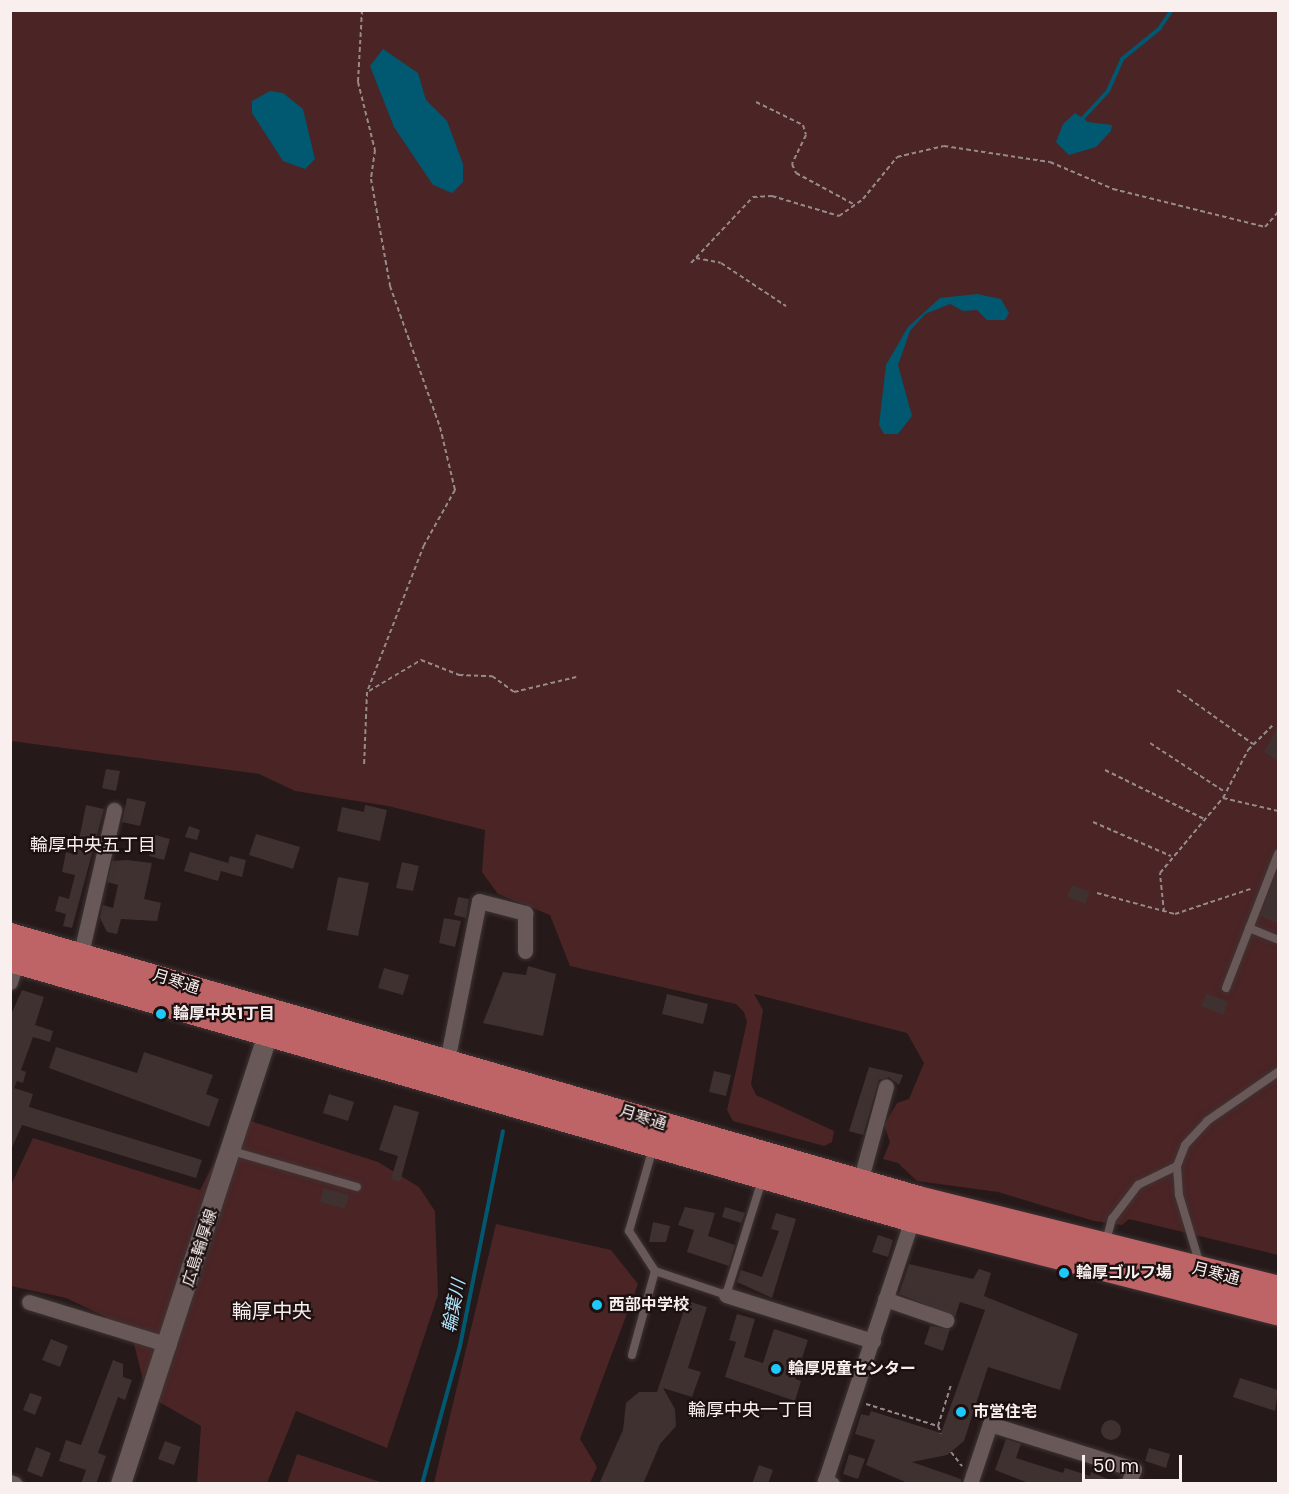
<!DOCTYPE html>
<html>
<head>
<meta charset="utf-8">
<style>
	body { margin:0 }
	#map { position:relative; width:1289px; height:1494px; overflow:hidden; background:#261919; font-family:Poppins,"Noto Sans JP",sans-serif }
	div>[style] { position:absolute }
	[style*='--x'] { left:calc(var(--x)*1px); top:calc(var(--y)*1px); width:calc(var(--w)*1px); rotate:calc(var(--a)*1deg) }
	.green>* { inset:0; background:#4b2425 }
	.water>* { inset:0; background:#005871 }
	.stream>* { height:4px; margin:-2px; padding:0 2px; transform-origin:2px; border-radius:2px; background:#005871 }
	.building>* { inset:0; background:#403131 }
	.round { border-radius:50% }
	.path>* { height:2px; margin-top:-1px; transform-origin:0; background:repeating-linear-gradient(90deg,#968a8a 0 4.5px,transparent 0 7.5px) }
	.roads { filter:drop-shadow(0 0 2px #3d3334) drop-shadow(0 0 2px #3d3334) }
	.service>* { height:8px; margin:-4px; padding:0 4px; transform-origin:4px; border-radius:4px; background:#685858 }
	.minor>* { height:15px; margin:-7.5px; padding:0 7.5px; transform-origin:7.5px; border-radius:7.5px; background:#685858 }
	.tertiary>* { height:20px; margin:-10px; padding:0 10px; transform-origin:10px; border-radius:10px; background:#685858 }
	.trunk>* { height:26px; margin:-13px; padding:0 13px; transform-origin:13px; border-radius:13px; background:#be6466 }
	.dots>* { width:16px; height:16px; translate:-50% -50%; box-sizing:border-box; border:3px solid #1c1010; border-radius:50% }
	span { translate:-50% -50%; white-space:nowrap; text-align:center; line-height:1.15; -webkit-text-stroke:4.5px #1c1010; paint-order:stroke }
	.street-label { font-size:16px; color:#f9efef }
	.poi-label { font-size:16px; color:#f9efef; font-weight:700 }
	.left { translate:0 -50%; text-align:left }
	.neighbourhood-label { font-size:18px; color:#f9efef }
	.water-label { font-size:18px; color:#ade7fe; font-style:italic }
	.quarter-label { font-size:20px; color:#f9efef }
	.frame { position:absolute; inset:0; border:12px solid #f9efef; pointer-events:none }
	.scale { position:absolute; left:1082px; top:1455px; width:100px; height:27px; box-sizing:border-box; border:3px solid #f9efef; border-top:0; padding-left:8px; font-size:18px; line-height:21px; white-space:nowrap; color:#f9efef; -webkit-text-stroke:4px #1c1010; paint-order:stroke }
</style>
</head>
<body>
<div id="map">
	<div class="green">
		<div style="clip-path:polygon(11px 11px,1278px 11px,1278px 1255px,1129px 1219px,1122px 1225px,1094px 1221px,998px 1192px,917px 1181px,898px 1163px,883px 1159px,890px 1142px,884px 1125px,897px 1103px,909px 1099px,924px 1063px,907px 1033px,754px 994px,763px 1010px,751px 1084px,756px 1095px,834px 1131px,832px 1142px,824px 1146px,733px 1121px,727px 1110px,747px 1022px,744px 1012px,736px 1004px,570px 966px,550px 915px,498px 894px,482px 872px,485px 830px,388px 806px,295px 791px,259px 774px,11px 741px)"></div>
		<div style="clip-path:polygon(238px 1117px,378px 1162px,419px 1187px,435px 1211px,438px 1295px,387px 1448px,296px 1411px,267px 1483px,197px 1483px,201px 1426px,147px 1395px,134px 1344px,104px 1316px,66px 1298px,11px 1286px,11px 1185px,33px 1138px,200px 1190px)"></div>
		<div style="clip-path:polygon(496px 1224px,611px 1250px,638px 1284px,580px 1439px,597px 1467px,590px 1483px,434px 1483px)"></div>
		<div style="clip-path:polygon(297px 1454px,383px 1483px,287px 1483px)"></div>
	</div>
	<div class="water">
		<div style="clip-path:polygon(383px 49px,418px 73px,426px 100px,447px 121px,463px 164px,463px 182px,452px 193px,433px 185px,394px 127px,370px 66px)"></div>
		<div style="clip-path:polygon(270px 91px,283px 93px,303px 109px,315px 159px,305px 169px,283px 161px,252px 113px,252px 101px)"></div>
		<div style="clip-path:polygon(1075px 113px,1088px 122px,1112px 125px,1111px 131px,1096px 147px,1069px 155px,1056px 142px,1063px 124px)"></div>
		<div style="clip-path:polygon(977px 294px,1001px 299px,1009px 313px,1005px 320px,987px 320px,977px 310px,963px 311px,950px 304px,925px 314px,910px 331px,898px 365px,912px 416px,898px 434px,884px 434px,879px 425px,886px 365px,908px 327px,940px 298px)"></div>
	</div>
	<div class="stream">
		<div style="--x:1081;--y:120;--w:40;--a:-47"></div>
		<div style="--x:1108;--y:91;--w:35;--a:-66"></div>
		<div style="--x:1122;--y:59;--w:48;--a:-39"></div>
		<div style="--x:1159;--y:29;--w:23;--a:-56"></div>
		<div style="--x:422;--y:1484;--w:143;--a:-74.6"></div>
		<div style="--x:460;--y:1346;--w:219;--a:-78.7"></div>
	</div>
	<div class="building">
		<div style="clip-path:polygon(1278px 727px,1278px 761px,1264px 752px)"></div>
		<div style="clip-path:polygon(106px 769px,120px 771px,116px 791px,102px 788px)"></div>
		<div style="clip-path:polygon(127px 798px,146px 802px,140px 826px,122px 822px)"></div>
		<div style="clip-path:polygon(86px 805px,104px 809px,72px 928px,63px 926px,66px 914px,55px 911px,59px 896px,69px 899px,75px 875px,62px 872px,66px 852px,76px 855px)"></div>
		<div style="clip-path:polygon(365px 805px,387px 810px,380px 841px,337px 831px,342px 807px,364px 812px)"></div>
		<div style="clip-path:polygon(189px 826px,200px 830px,197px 840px,185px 837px)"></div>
		<div style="clip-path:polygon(256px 834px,300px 847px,293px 869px,249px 855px)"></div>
		<div style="clip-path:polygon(155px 835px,170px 839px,164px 860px,149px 856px)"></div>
		<div style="clip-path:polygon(190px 852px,228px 863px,230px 856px,246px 860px,242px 877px,221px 871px,218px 881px,184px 871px)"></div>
		<div style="clip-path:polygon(127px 860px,152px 863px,144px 899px,161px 903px,157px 921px,121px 919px,117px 934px,107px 932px,100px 918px,103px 905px,113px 908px,118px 885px,107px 882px,112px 861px)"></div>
		<div style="clip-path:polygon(402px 862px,419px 866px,413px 891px,396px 888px)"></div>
		<div style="clip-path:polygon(1278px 869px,1278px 923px,1260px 916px)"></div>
		<div style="clip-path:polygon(338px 877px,369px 883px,358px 936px,327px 930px)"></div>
		<div style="clip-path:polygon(1072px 885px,1090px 892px,1085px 904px,1067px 897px)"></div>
		<div style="clip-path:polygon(458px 897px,469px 899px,466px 918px,454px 915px)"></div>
		<div style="clip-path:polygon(444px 918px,461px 921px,455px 947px,439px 943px)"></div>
		<div style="clip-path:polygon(528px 966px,556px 974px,543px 1036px,483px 1023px,503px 972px,526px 975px)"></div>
		<div style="clip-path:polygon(384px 968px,409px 975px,403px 995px,378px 988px)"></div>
		<div style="clip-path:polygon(22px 990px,44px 997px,35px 1025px,53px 1031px,50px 1042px,33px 1037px,21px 1070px,26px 1072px,23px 1083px,17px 1081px,14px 1088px,33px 1094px,29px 1107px,202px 1160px,196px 1178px,22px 1125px,10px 1152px,10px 1017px)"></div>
		<div style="clip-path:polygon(1206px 993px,1228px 1002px,1223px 1015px,1201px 1006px)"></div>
		<div style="clip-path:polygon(667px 994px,708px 1004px,703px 1024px,662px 1014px)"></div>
		<div style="clip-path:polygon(56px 1047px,137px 1073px,144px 1052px,213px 1075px,206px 1094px,219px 1099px,209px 1127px,49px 1068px)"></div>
		<div style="clip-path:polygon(869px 1067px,903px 1075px,899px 1085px,889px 1077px,879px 1080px,863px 1135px,849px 1131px)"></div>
		<div style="clip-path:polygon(714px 1071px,731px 1075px,726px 1096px,709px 1092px)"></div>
		<div style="clip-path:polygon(329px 1094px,354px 1102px,348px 1121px,323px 1113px)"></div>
		<div style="clip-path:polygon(394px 1105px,419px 1112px,400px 1182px,391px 1179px,398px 1156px,379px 1150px)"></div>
		<div style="clip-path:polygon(324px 1188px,349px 1195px,345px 1209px,320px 1202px)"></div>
		<div style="clip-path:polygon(685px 1207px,715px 1213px,708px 1236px,735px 1245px,729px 1266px,687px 1252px,694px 1230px,678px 1225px)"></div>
		<div style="clip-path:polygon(725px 1207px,745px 1213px,741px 1223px,722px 1217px)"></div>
		<div style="clip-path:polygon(776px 1213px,796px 1219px,772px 1298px,737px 1282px,741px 1270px,762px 1277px,779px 1231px,771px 1229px)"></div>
		<div style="clip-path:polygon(653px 1222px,670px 1226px,666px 1242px,649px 1242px)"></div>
		<div style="clip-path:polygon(878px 1235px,893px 1240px,888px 1257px,872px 1252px)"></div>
		<div style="clip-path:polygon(909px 1264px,973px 1279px,979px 1269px,991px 1273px,984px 1296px,1078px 1334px,1060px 1390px,988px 1367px,964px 1441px,947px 1455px,912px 1462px,961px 1479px,961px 1484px,910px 1484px,866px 1465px,875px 1440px,855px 1434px,861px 1414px,869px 1416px,871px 1411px,941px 1433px,985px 1310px,960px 1302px,955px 1317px,899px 1294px)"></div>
		<div style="clip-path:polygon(687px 1301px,707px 1307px,688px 1368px,701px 1372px,692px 1397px,663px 1388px,675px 1409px,676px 1426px,660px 1444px,643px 1484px,599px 1484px,623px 1430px,626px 1403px,639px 1392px,657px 1392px)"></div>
		<div style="clip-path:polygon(737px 1314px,755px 1319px,744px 1357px,763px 1363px,774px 1329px,808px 1340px,795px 1379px,801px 1381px,795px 1401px,725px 1377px,736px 1342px,729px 1340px)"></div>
		<div style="clip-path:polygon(930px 1326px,950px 1329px,943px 1351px,924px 1344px)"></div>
		<div style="clip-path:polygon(51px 1339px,68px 1346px,60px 1367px,42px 1360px)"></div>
		<div style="clip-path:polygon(113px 1360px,123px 1364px,123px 1377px,132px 1380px,125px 1400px,118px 1397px,98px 1453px,106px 1456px,96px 1484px,81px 1484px,86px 1470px,59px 1461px,66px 1440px,81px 1445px)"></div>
		<div style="clip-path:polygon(1240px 1378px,1278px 1390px,1275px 1411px,1233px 1397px)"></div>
		<div style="clip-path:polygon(30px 1393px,42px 1397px,35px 1415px,23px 1410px)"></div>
		<div class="round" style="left:1101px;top:1420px;width:20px;height:20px"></div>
		<div style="clip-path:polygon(1006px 1439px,1021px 1444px,1016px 1458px,1063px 1473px,1065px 1468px,1090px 1476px,1091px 1472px,1119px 1484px,1031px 1484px,995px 1470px)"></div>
		<div style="clip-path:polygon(165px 1441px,181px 1447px,174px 1465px,158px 1459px)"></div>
		<div style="clip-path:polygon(36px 1447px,51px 1453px,42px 1477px,27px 1471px)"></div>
		<div style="clip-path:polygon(1149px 1448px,1170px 1454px,1166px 1468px,1145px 1461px)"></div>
		<div style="clip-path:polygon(849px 1454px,865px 1459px,858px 1479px,843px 1474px)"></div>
		<div style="clip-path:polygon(759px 1465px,773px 1470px,768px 1484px,752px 1484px)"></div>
	</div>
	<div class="path">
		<div style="--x:362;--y:10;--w:72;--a:93.2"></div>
		<div style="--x:358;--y:82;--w:70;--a:76"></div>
		<div style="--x:375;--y:150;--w:29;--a:98"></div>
		<div style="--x:371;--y:179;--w:109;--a:79.9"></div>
		<div style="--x:390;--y:286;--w:150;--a:70.5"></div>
		<div style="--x:440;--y:427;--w:65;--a:76.6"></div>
		<div style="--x:455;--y:490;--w:63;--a:119.4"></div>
		<div style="--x:424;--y:545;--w:158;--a:111.2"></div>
		<div style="--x:367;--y:692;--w:74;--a:92.3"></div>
		<div style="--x:756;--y:102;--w:52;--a:26.1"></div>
		<div style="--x:803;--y:125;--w:10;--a:73"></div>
		<div style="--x:806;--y:135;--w:32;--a:116"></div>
		<div style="--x:792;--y:164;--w:10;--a:66"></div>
		<div style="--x:796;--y:173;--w:67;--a:28.5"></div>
		<div style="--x:696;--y:258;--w:25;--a:11"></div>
		<div style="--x:721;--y:263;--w:78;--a:33.5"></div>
		<div style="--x:691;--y:263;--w:91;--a:-46.8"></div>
		<div style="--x:753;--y:197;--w:19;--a:-3"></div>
		<div style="--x:772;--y:196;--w:70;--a:16.6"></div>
		<div style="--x:839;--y:216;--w:29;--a:-35"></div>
		<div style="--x:863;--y:199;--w:54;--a:-51"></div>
		<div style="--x:897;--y:157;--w:48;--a:-13.2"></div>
		<div style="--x:944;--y:146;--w:107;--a:8.6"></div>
		<div style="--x:1050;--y:162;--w:69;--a:23.2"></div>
		<div style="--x:1113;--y:189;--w:157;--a:14"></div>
		<div style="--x:1265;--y:227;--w:20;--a:-49"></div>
		<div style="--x:1177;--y:690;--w:93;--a:35.4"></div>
		<div style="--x:369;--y:691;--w:61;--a:-30.8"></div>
		<div style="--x:421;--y:660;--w:41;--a:21.5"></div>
		<div style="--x:459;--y:675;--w:33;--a:2"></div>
		<div style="--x:492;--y:676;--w:27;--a:36"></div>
		<div style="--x:514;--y:692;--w:64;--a:-13.6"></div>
		<div style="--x:1150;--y:743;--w:90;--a:33.2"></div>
		<div style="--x:1105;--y:770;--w:110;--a:26.3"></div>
		<div style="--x:1223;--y:798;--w:57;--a:13.3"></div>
		<div style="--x:1093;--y:822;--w:85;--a:23.6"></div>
		<div style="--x:1097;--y:893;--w:81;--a:15.1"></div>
		<div style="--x:1175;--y:914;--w:82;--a:-18.4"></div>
		<div style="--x:1164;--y:912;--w:39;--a:-96"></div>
		<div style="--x:1160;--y:873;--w:98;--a:-50"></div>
		<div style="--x:1223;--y:798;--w:54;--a:-62.5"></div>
		<div style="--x:1248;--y:750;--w:35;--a:-45"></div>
		<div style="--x:866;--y:1404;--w:75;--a:17"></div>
		<div style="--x:938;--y:1426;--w:43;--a:-72.4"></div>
		<div style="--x:938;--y:1426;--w:8;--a:67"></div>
		<div style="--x:951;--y:1452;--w:18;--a:52"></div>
	</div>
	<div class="roads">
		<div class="service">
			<div style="--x:1249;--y:928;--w:31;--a:22"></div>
			<div style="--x:1226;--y:988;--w:144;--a:-68.8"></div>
			<div style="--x:232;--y:1151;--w:130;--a:16.1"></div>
			<div style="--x:1106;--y:1241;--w:23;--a:-75"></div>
			<div style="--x:1112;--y:1219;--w:43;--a:-52.6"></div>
			<div style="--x:1138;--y:1185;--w:43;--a:-26"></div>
			<div style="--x:1200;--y:1265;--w:73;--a:-106.7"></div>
			<div style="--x:1179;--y:1195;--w:29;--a:-94"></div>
			<div style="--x:1177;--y:1166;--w:22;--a:-69"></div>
			<div style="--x:1185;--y:1145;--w:33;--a:-47"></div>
			<div style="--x:1207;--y:1121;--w:86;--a:-34.6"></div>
			<div style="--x:655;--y:1271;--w:75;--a:18.7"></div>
			<div style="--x:726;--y:1295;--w:121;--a:-72.6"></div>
			<div style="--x:632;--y:1355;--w:87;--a:-74.7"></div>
			<div style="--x:655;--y:1271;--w:48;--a:-123"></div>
			<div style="--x:629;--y:1231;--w:86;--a:-73.9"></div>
		</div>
		<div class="minor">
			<div style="--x:81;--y:953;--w:147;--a:-77"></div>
			<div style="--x:10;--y:982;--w:27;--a:-73"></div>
			<div style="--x:447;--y:1061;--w:163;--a:-78.7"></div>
			<div style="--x:479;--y:901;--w:48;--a:14.6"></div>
			<div style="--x:525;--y:913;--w:38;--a:90"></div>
			<div style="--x:860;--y:1182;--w:99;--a:-74.8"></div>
			<div style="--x:726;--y:1295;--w:154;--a:17.4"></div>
			<div style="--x:885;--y:1299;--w:65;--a:19"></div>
			<div style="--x:29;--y:1302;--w:146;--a:17.1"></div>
			<div style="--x:10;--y:1482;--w:5;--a:22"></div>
			<div style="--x:832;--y:1484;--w:8;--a:-157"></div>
			<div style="--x:825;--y:1481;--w:282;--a:-71.6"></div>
			<div style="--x:970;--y:1484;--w:63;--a:-71.6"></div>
			<div style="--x:990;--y:1424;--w:151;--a:17.4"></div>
			<div style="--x:1134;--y:1469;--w:16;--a:112"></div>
		</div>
		<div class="tertiary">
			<div style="--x:121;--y:1484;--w:488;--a:-71.9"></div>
		</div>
		<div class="trunk">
			<div style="--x:10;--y:936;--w:945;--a:16.15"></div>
			<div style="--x:918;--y:1199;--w:371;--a:14"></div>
			<div style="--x:10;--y:959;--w:939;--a:16.08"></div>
			<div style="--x:912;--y:1219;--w:378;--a:14.3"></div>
		</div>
	</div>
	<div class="dots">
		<div style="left:161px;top:1014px;background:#1dc9fc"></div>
		<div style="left:1064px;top:1273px;background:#1dc9fc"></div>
		<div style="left:597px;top:1305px;background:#1dc9fc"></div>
		<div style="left:776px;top:1369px;background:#1dc9fc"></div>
		<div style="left:961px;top:1412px;background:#1dc9fc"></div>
	</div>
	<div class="street-label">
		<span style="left:176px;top:982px;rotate:17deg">月寒通</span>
		<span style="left:643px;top:1118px;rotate:17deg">月寒通</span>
		<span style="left:200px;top:1248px;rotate:-72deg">広島輪厚線</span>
		<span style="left:1216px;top:1274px;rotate:14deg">月寒通</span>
	</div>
	<div class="poi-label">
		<span class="left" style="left:173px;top:1014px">輪厚中央1丁目</span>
		<span class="left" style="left:1076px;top:1273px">輪厚ゴルフ場</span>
		<span class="left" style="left:609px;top:1305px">西部中学校</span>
		<span class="left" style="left:788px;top:1369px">輪厚児童センター</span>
		<span class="left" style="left:973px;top:1412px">市営住宅</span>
	</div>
	<div class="neighbourhood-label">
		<span style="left:93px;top:845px">輪厚中央五丁目</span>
		<span style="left:751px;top:1410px">輪厚中央一丁目</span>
	</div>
	<div class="water-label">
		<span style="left:454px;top:1306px;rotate:-79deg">輪葉川</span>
	</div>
	<div class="quarter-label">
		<span style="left:272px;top:1311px">輪厚中央</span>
	</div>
	<div class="frame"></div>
	<div class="scale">50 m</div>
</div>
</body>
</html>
